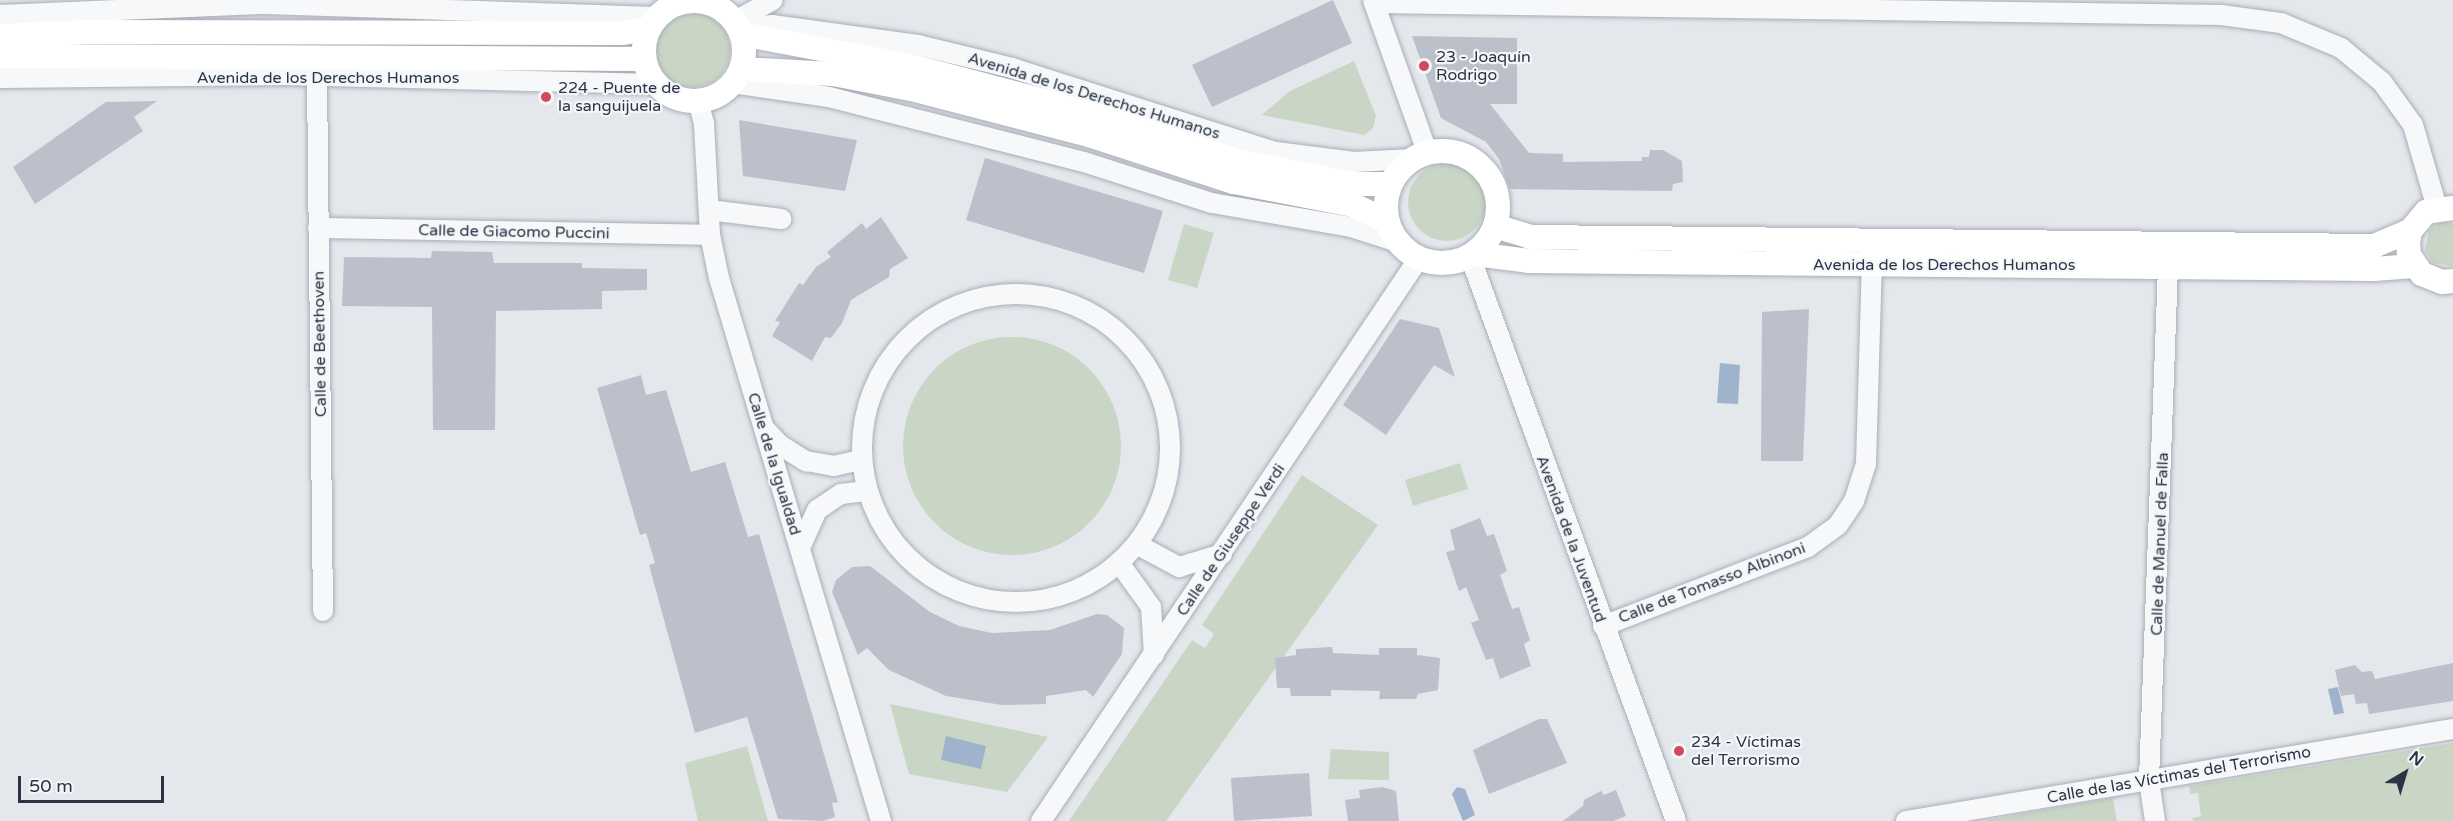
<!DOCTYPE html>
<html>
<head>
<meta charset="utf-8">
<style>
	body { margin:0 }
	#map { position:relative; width:2453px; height:821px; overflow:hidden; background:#e4e7ec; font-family:"Varela Round",sans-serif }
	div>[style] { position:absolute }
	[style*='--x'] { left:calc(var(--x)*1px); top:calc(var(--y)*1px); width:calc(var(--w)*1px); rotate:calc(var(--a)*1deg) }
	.green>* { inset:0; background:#c9d6c5 }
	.round { border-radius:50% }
	.water>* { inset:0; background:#9fb4cc }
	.building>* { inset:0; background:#bbc0ca }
	.roads { filter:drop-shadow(0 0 2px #a9aeb7) drop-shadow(0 0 2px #a9aeb7) }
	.minor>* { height:20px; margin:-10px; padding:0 10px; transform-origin:10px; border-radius:10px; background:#f7f8fa }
	.minor>.ring { margin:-10px; padding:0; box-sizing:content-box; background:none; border:20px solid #f7f8fa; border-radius:50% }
	.major>* { height:24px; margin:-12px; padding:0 12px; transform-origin:12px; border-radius:12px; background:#fff }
	.major>.ring { margin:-12px; padding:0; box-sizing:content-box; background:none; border:24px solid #fff; border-radius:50% }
	.dots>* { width:16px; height:16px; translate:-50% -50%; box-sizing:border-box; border:3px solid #f4f6f9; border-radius:50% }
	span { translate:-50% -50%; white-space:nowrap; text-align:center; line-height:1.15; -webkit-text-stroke:4.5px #f4f6f9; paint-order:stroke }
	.poi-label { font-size:16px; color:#2b3445 }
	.left { translate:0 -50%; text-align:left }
	.street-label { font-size:16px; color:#2b3445 }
	.north { position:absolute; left:2375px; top:743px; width:60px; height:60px; -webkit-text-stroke:4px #f4f6f9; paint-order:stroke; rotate:38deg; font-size:16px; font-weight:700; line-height:24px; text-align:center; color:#2b3445 }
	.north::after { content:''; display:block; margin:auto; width:21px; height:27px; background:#2b3445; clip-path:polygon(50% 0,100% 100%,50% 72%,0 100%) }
	.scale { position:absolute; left:18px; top:776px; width:146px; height:27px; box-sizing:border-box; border:3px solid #2b3445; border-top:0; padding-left:8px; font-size:18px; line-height:21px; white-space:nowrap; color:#2b3445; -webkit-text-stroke:4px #f4f6f9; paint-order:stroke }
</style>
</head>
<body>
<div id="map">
	<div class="green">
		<div class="round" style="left:656px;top:13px;width:74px;height:74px"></div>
		<div style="clip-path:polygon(1354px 61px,1376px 116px,1373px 128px,1364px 135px,1262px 115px,1290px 91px)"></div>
		<div class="round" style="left:1408px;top:163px;width:78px;height:78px"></div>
		<div style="clip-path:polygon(2441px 222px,2453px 223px,2453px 266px,2433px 263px,2425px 251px,2429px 230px)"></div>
		<div style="clip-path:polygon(1184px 224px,1214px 233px,1197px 288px,1168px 280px)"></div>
		<div class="round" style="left:903px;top:337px;width:218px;height:218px"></div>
		<div style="clip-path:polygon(1460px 463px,1468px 489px,1413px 506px,1405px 480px)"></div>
		<div style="clip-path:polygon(1302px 475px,1378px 525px,1166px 821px,1069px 821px,1192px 640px,1205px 648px,1214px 634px,1202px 625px)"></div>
		<div style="clip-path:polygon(890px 704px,1048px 737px,1007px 792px,909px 774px)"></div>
		<div style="clip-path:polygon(2453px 743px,2453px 821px,2193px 821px,2192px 818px,2201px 816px,2198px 793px,2190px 794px,2189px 786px)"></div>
		<div style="clip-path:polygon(747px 746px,768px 821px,698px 821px,685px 763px)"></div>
		<div style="clip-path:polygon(1331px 749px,1389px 752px,1389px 780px,1328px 779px)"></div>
		<div style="clip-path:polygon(2113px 798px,2117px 821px,1983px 821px)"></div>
	</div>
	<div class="water">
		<div style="clip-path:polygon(1720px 363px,1740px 365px,1738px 404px,1717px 403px)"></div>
		<div style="clip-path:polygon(2338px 687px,2344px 713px,2334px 715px,2328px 689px)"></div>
		<div style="clip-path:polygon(946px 736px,986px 746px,981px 769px,941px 760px)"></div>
		<div style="clip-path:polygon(1457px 787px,1465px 789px,1475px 815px,1463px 821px,1452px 794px)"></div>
	</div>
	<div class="building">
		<div style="clip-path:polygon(1333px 0,1352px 43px,1212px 107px,1192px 65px)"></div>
		<div style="clip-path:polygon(1412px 36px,1517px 38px,1517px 104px,1490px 104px,1529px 153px,1563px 154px,1563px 162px,1642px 161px,1642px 157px,1649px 157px,1650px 150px,1663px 150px,1682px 161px,1683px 182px,1673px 184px,1672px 191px,1510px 189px,1499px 159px,1486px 142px,1441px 118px)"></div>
		<div style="clip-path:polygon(157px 101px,134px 117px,143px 131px,35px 204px,13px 167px,106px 102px)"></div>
		<div style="clip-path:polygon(739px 120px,857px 140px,845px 191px,743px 176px)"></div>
		<div style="clip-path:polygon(985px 158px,1163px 211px,1144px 273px,966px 220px)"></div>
		<div style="clip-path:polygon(881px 217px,908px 258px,890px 269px,889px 277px,851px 300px,842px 323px,831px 338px,825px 337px,812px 361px,772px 336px,780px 322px,775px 321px,799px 283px,803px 285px,816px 267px,831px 257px,827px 252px,862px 223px,866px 229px)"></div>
		<div style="clip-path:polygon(432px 251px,492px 252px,494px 263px,582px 263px,582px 268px,647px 269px,647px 290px,602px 291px,602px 309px,496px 311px,495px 430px,433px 430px,432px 307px,342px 306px,344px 257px,431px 258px)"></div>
		<div style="clip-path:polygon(1809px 309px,1803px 461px,1761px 461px,1762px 312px)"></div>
		<div style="clip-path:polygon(1400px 319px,1439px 328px,1455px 377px,1434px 365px,1386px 435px,1343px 405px)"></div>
		<div style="clip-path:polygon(641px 375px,646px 395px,666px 390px,691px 472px,725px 462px,748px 537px,759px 534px,838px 802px,832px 803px,835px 817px,823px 821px,778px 819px,747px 717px,695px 733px,649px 565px,655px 563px,646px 533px,640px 535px,597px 388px)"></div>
		<div style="clip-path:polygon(1480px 518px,1487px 536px,1494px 534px,1507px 571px,1500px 575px,1512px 609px,1519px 607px,1530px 640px,1524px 644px,1531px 666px,1500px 679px,1493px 658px,1486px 660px,1471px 623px,1479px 620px,1466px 587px,1459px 591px,1446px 552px,1455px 550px,1450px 530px)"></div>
		<div style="clip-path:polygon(870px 566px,930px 612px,959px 626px,992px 633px,1050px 630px,1097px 614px,1107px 615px,1124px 628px,1122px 654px,1093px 697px,1086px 690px,1046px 696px,1046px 704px,1002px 705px,946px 696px,889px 670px,867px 648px,858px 655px,832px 592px,836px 580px,852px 567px)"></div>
		<div style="clip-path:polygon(1332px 647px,1333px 653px,1379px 655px,1379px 648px,1417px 648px,1417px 655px,1440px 658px,1438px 690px,1418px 694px,1416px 699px,1379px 699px,1380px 691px,1331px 690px,1331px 696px,1291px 696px,1290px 688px,1277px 688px,1275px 658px,1296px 655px,1296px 649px)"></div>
		<div style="clip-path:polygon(2453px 663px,2453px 701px,2369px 714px,2367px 703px,2356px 704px,2354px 694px,2341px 696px,2335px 670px,2355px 665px,2362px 672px,2372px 671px,2375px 679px)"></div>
		<div style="clip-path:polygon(1539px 719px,1547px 719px,1567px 763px,1489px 794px,1473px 750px)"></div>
		<div style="clip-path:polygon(1309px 773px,1312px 816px,1234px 821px,1231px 778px)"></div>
		<div style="clip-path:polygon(1382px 787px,1396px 791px,1399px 821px,1348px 821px,1345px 800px,1360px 798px,1359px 790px)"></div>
		<div style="clip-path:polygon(1616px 790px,1626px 816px,1613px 821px,1563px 821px,1583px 806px,1584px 800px,1601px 791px,1604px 795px)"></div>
	</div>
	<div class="roads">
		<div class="minor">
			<div style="--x:1373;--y:0;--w:161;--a:70.4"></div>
			<div style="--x:1374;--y:3;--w:847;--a:0.81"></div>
			<div style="--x:2221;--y:15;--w:61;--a:7.6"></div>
			<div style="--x:2281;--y:23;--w:65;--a:22.6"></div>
			<div style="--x:2341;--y:48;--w:53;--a:39.7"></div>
			<div style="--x:2382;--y:82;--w:53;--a:54.2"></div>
			<div style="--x:2413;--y:125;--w:86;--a:73.9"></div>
			<div style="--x:675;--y:4;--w:4;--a:-90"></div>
			<div style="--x:0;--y:15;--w:266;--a:-2.4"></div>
			<div style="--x:266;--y:4;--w:390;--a:1.9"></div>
			<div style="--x:735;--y:21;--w:43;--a:-28.9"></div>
			<div style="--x:739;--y:28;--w:33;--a:-5"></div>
			<div style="--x:772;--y:25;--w:147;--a:7.8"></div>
			<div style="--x:918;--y:45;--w:97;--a:13.7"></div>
			<div style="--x:1012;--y:68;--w:277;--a:17.7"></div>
			<div style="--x:1276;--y:152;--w:79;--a:7.3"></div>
			<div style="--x:1354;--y:162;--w:58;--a:-3"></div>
			<div style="--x:317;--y:76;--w:535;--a:89.36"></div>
			<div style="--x:0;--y:78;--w:286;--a:-0.6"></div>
			<div style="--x:286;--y:75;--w:370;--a:1.4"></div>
			<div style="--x:732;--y:83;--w:98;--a:8.2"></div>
			<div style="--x:829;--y:97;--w:263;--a:14.3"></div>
			<div style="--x:1084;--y:162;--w:134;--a:17.8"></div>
			<div style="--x:1212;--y:203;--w:141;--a:9.8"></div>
			<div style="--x:1351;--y:227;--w:49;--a:17.7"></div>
			<div style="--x:698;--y:101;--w:24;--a:75"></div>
			<div style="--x:704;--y:124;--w:111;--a:86.9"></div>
			<div style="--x:710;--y:235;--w:44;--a:78.2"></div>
			<div style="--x:719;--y:278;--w:567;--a:73.39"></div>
			<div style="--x:709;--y:210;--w:73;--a:7.1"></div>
			<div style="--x:318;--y:228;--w:392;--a:1"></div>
			<div style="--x:1470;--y:256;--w:601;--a:69.97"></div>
			<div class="ring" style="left:862px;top:294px;width:288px;height:288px"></div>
			<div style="--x:765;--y:429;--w:22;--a:47"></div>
			<div style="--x:780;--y:445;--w:31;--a:32"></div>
			<div style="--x:806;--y:461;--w:28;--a:10"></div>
			<div style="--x:834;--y:466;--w:28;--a:-13"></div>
			<div style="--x:1138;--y:545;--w:47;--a:28.2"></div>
			<div style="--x:1179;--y:567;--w:45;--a:-16.8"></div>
			<div style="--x:800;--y:548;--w:42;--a:-65.9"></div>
			<div style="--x:817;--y:510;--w:29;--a:-34"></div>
			<div style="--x:841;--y:494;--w:25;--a:-7"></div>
			<div style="--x:1120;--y:564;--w:53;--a:54.2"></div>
			<div style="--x:1151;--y:607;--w:48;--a:86.4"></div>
			<div style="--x:1603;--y:626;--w:220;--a:-21.1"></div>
			<div style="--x:1808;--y:547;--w:37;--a:-36"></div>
			<div style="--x:1838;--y:525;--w:29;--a:-56"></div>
			<div style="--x:1854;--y:501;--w:40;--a:-72"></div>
			<div style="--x:1866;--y:463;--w:198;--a:-88.3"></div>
			<div style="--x:1041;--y:821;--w:678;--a:-56.12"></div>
			<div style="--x:1906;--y:821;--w:555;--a:-9.55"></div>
			<div style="--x:2155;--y:821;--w:41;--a:-98.3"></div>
			<div style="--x:2149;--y:780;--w:514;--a:-87.88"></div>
		</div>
		<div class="major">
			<div class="ring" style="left:644px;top:1px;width:76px;height:76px"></div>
			<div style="--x:741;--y:34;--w:178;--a:10.7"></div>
			<div style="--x:916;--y:67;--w:184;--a:14.8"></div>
			<div style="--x:1094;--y:114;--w:151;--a:18.1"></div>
			<div style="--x:1238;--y:161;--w:118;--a:11.2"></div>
			<div style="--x:1354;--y:184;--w:36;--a:0"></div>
			<div style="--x:0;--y:36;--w:85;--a:-2.7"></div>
			<div style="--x:85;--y:32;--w:536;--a:0.11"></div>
			<div style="--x:621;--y:33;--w:27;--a:-8"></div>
			<div style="--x:0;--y:56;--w:644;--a:0.27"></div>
			<div style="--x:741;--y:69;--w:92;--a:3.1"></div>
			<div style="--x:833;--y:74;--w:79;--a:10.9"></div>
			<div style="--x:911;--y:89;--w:184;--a:14.5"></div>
			<div style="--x:1089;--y:135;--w:152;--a:18"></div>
			<div style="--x:1234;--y:182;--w:121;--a:10.9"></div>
			<div style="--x:1353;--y:205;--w:38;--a:25"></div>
			<div class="ring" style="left:1386px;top:151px;width:88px;height:88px"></div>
			<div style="--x:2453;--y:208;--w:27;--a:172"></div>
			<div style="--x:2426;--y:212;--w:25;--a:130"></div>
			<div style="--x:2410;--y:231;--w:12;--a:99"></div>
			<div style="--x:2408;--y:243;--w:12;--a:85"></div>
			<div style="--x:2409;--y:255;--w:23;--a:56"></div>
			<div style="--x:2422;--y:274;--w:22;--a:22"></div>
			<div style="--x:2442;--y:282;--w:11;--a:-5"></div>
			<div style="--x:1495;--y:226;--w:37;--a:17"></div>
			<div style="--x:1530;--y:237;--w:844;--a:0.61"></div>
			<div style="--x:2374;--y:246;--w:39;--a:-23"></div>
			<div style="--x:1475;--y:254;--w:54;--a:7.4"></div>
			<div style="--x:1529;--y:261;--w:845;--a:0.54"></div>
			<div style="--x:2374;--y:269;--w:40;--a:-4.3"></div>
		</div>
	</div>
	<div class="dots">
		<div style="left:1424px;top:66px;background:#d1495b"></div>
		<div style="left:546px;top:97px;background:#d1495b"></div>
		<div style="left:1679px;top:751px;background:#d1495b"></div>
	</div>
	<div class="poi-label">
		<span class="left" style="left:1436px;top:66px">23 - Joaquín<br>Rodrigo</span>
		<span class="left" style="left:558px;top:97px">224 - Puente de<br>la sanguijuela</span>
		<span class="left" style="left:1691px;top:751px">234 - Víctimas<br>del Terrorismo</span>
	</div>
	<div class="street-label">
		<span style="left:328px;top:78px">Avenida de los Derechos Humanos</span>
		<span style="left:1094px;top:96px;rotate:17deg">Avenida de los Derechos Humanos</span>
		<span style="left:514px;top:232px;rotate:1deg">Calle de Giacomo Puccini</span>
		<span style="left:1944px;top:265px">Avenida de los Derechos Humanos</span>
		<span style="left:320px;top:344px;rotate:-91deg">Calle de Beethoven</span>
		<span style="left:774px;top:464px;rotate:73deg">Calle de la Igualdad</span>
		<span style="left:1571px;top:539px;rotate:70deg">Avenida de la Juventud</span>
		<span style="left:1231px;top:540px;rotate:-56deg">Calle de Giuseppe Verdi</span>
		<span style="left:2160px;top:544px;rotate:-88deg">Calle de Manuel de Falla</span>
		<span style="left:1712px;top:583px;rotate:-21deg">Calle de Tomasso Albinoni</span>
		<span style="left:2179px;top:775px;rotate:-10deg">Calle de las Víctimas del Terrorismo</span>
	</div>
	<div class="north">N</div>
	<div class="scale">50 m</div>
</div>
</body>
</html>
